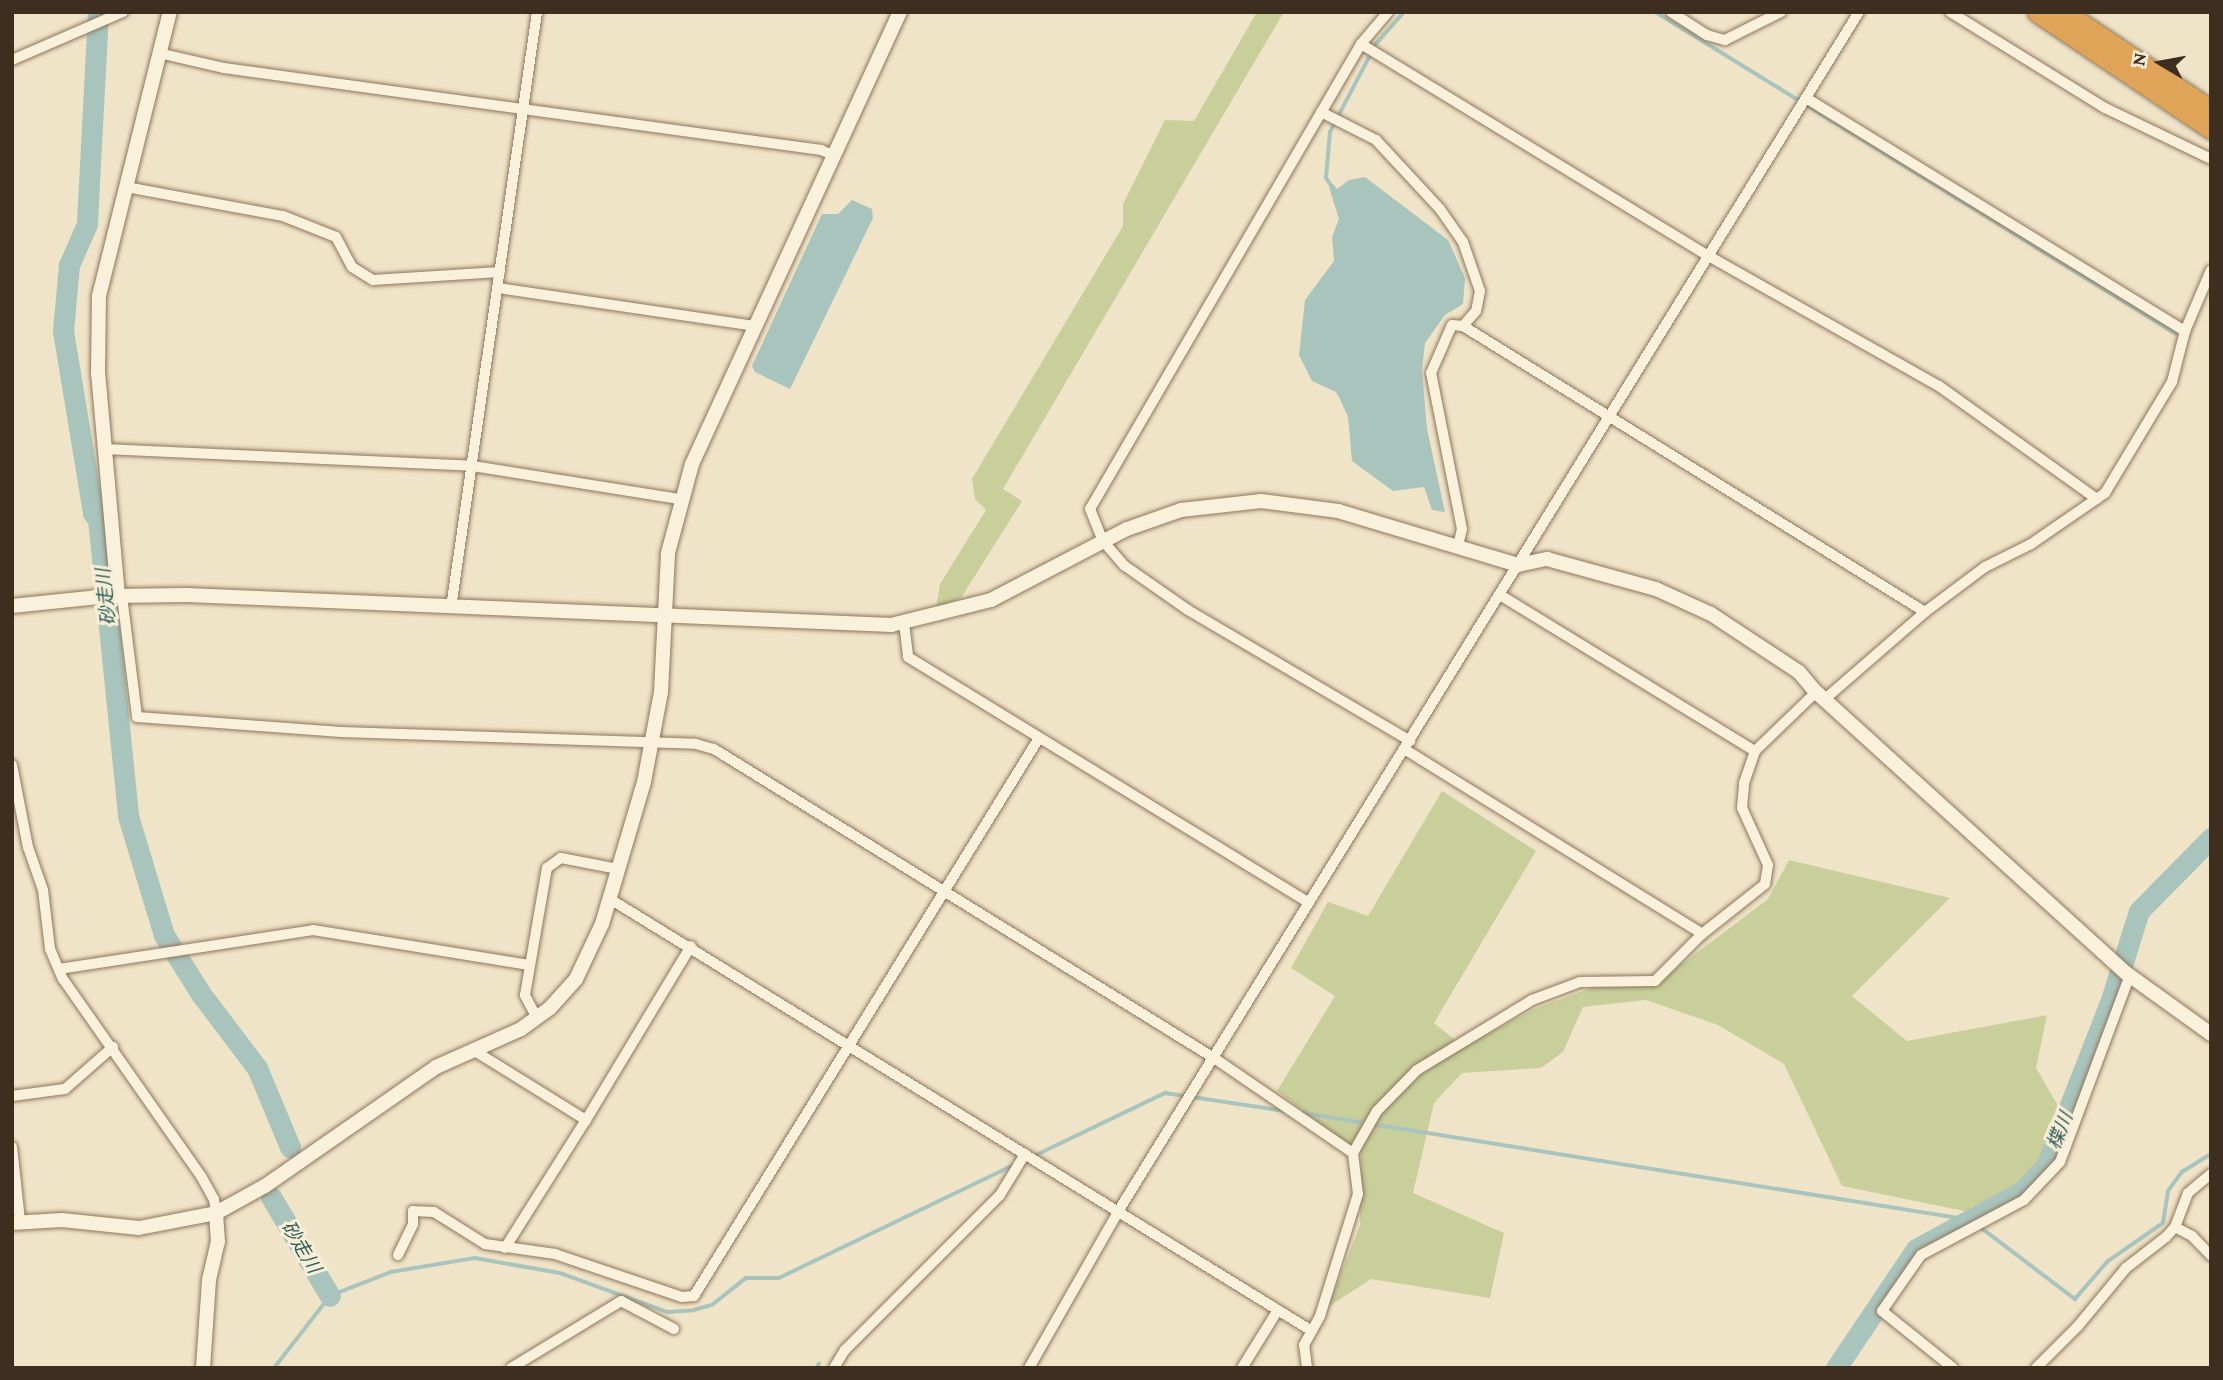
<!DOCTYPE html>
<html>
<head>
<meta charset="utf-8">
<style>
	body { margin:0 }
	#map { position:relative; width:2223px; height:1380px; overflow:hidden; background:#f0e4c8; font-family:"Crimson Pro","Noto Sans JP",serif }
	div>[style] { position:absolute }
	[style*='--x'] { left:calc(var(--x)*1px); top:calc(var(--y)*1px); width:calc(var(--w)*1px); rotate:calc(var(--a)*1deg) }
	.green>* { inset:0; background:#c9cf9b }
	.water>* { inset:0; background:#a9c4bc }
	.stream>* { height:3.5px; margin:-1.75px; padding:0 1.75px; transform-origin:1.75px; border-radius:1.75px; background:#a9c4bc }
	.river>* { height:21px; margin:-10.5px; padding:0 10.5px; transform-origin:10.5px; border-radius:10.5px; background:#a9c4bc }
	.roads { filter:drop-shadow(0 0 2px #8d765c) drop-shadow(0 0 2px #8d765c) }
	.minor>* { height:10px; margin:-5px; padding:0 5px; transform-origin:5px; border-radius:5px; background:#faf1dc }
	.tertiary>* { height:14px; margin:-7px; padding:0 7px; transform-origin:7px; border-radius:7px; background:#faf1dc }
	.motorway>* { height:19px; margin:-9.5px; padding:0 9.5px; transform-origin:9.5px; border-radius:9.5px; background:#e0a458 }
	span { translate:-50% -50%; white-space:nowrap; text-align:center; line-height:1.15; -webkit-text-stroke:6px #f7eed8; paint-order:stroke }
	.water-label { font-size:19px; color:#2f5d5a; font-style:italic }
	.frame { position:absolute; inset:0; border:14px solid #3d2e20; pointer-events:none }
	.north { position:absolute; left:2125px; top:28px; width:70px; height:70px; -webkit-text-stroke:5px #f7eed8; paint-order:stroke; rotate:280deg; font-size:19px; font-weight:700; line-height:28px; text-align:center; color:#3d2e20 }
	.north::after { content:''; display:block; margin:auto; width:24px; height:32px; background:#3d2e20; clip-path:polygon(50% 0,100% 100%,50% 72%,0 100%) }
</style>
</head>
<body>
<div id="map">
	<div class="green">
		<div style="clip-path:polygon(1257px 12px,1284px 12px,1003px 489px,1022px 501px,961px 598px,936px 608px,940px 584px,986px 510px,975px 499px,972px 479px,1123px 226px,1123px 204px,1165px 120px,1194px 121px)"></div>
		<div style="clip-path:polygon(1442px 791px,1536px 851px,1434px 1023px,1464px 1047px,1534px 1009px,1597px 986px,1653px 986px,1768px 899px,1789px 860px,1950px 898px,1852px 996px,1907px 1041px,2047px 1015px,2036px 1068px,2064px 1116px,2045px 1159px,2019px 1182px,1969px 1212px,1842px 1186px,1784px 1064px,1718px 1025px,1646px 1000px,1583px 1007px,1563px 1052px,1541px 1068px,1462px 1073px,1434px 1103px,1413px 1193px,1504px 1233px,1490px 1298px,1371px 1279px,1328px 1307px,1360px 1225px,1361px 1154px,1277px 1091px,1335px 996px,1291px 968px,1328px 902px,1368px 916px)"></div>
	</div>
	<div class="water">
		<div style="clip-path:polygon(1365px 177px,1448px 240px,1465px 278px,1463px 304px,1445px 315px,1425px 343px,1422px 370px,1427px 429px,1445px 512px,1432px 510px,1424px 487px,1393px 491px,1352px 461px,1348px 417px,1340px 399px,1336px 392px,1312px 381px,1299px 355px,1305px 300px,1334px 261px,1332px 237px,1339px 219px,1329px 187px,1333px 184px,1337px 189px,1349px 180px)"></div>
		<div style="clip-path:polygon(852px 200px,872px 209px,873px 218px,790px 389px,755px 372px,752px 366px,822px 214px,838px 214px)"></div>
	</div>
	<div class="stream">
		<div style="--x:1656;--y:12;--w:610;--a:31.74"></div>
		<div style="--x:1334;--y:190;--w:14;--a:-124"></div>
		<div style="--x:1326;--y:178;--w:46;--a:-85"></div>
		<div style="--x:1330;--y:132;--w:99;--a:-62.4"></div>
		<div style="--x:1376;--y:44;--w:43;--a:-48.8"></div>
		<div style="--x:1303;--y:1113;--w:677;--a:9.1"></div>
		<div style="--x:1971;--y:1220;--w:131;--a:37.2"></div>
		<div style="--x:2075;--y:1299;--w:49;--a:-49.1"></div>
		<div style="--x:2107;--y:1262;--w:68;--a:-34.9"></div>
		<div style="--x:2163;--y:1223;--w:32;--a:-81"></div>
		<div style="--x:2168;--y:1191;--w:24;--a:-54"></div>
		<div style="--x:2182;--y:1172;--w:34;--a:-32"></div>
		<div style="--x:1032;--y:1157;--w:148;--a:-25.7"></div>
		<div style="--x:1165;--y:1093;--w:121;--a:8.5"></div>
		<div style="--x:274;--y:1368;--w:91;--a:-52.1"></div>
		<div style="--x:330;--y:1296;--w:66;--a:-21.5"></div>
		<div style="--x:391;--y:1272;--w:85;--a:-9.5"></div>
		<div style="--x:475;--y:1258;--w:86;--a:10"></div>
		<div style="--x:560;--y:1273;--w:115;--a:19.9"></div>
		<div style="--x:668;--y:1312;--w:26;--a:-4"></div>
		<div style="--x:694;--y:1310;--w:19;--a:-16"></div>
		<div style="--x:712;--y:1305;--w:43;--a:-38.5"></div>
		<div style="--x:746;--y:1278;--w:33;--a:0"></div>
		<div style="--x:779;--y:1278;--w:259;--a:-25.7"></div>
		<div style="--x:816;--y:1368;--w:5;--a:-53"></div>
	</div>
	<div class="river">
		<div style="--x:98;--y:12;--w:212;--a:93"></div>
		<div style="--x:87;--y:224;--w:45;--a:113.7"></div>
		<div style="--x:69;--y:265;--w:66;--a:95.2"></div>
		<div style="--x:63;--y:331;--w:184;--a:80.6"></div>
		<div style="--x:93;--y:513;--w:8;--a:50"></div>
		<div style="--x:98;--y:519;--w:299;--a:84.2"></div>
		<div style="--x:128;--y:816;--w:124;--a:73.2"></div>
		<div style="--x:164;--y:935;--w:70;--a:57.9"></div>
		<div style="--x:201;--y:994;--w:93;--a:52.9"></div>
		<div style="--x:257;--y:1068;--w:86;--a:67.3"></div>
		<div style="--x:271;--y:1197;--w:115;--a:59.2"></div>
		<div style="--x:1836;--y:1368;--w:143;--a:-56.1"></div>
		<div style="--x:1916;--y:1249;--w:119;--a:-28.5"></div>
		<div style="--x:2021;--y:1192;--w:36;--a:-46"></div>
		<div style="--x:2046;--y:1166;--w:175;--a:-68.6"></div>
		<div style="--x:2110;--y:1003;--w:96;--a:-72.5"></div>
		<div style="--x:2139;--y:911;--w:103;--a:-45.4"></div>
	</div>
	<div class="roads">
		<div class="minor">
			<div style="--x:1388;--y:12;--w:42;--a:130.2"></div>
			<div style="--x:1361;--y:44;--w:538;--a:120.23"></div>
			<div style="--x:1090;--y:509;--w:35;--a:68"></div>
			<div style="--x:1103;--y:541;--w:33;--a:49"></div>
			<div style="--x:1125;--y:566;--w:77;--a:34.9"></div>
			<div style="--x:1188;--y:610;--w:258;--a:30.5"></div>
			<div style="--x:1671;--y:12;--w:43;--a:32.6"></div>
			<div style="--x:1707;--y:35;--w:19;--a:16"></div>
			<div style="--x:1725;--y:40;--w:63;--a:-26.6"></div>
			<div style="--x:1950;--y:12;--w:182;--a:31.8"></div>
			<div style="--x:2105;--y:108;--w:118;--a:25.7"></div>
			<div style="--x:1361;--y:44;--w:405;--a:31.4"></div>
			<div style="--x:1707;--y:255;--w:266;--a:29.5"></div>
			<div style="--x:1939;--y:386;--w:194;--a:35.6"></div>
			<div style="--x:163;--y:54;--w:63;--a:12.9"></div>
			<div style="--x:224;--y:68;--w:603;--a:7.82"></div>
			<div style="--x:821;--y:150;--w:13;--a:23"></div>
			<div style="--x:12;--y:60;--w:121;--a:-23.4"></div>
			<div style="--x:1806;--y:98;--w:445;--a:31.6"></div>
			<div style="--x:1321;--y:112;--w:62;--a:27"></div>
			<div style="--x:1376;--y:140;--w:94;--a:47.2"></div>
			<div style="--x:1440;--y:209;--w:40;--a:55.1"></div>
			<div style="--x:1463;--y:242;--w:52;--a:70.9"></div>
			<div style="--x:1480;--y:291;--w:20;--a:101"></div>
			<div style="--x:1476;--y:311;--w:20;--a:131"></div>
			<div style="--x:126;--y:187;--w:160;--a:10.5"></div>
			<div style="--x:283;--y:216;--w:57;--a:21.6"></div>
			<div style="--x:336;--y:237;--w:34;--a:62"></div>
			<div style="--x:352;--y:267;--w:25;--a:32"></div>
			<div style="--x:373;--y:280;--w:127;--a:-3.6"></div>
			<div style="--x:498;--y:288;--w:259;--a:8.4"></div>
			<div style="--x:104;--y:449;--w:369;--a:2.6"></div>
			<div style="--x:473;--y:466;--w:210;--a:9.1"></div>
			<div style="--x:1458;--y:546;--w:17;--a:-77"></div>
			<div style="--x:1462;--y:529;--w:159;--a:-101.2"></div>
			<div style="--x:1431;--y:373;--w:52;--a:-66.4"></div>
			<div style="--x:1452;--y:325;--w:11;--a:5"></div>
			<div style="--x:1463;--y:326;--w:543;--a:31.76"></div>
			<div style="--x:1500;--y:595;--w:299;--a:31.5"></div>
			<div style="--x:122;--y:596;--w:122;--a:82.9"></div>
			<div style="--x:137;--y:717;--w:205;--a:4.2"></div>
			<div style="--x:341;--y:732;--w:355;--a:1.9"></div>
			<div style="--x:696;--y:744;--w:19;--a:16"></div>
			<div style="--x:714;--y:749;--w:588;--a:31.72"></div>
			<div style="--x:1214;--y:1058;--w:168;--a:34.4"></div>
			<div style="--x:451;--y:608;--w:602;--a:-81.79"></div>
			<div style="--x:904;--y:623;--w:34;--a:83"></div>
			<div style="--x:908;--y:657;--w:470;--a:31.5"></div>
			<div style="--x:1825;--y:699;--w:133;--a:-41"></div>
			<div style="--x:1925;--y:612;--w:75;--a:-36.9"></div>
			<div style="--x:1985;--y:567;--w:51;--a:-26.6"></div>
			<div style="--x:2031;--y:544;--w:90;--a:-34.6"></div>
			<div style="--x:2105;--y:493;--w:130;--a:-58.9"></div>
			<div style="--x:2172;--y:382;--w:53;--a:-75.7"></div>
			<div style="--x:2185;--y:331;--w:66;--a:-66.9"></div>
			<div style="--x:1404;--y:749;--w:351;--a:31.8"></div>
			<div style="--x:12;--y:765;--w:84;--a:79"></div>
			<div style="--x:28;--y:847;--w:46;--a:70.8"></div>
			<div style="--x:43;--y:890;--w:59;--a:83.2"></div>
			<div style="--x:50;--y:949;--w:33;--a:67"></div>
			<div style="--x:63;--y:979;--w:241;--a:55"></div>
			<div style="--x:201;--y:1176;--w:26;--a:61"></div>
			<div style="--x:214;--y:1199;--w:14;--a:82"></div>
			<div style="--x:610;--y:899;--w:824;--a:31.61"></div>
			<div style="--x:59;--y:969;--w:257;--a:-8.7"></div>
			<div style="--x:313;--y:930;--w:219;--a:9.2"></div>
			<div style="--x:537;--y:1018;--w:26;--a:-118"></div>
			<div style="--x:525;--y:995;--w:129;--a:-80.2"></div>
			<div style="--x:547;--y:868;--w:17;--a:-36"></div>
			<div style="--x:561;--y:858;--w:58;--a:10.9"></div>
			<div style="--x:473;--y:1050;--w:133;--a:31.8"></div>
			<div style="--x:586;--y:1120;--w:203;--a:-58.9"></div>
			<div style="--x:12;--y:1096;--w:53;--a:-7.5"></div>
			<div style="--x:65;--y:1089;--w:64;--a:-41.2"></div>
			<div style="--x:12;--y:1147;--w:74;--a:83.8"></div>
			<div style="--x:2175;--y:1227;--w:19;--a:28"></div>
			<div style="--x:2192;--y:1236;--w:28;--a:46"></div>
			<div style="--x:505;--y:1248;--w:151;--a:-57.7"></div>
			<div style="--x:398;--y:1255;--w:34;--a:-64"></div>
			<div style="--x:413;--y:1224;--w:13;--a:-90"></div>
			<div style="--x:413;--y:1211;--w:21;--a:3"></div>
			<div style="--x:434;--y:1212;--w:60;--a:32.1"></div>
			<div style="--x:485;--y:1244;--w:71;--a:8.1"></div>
			<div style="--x:555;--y:1254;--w:134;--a:18.7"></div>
			<div style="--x:682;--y:1297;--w:12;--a:-5"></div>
			<div style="--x:694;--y:1296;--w:656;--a:-58.27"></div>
			<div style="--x:511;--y:1368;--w:129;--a:-31.3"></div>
			<div style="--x:621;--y:1301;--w:60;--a:27.8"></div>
			<div style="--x:834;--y:1368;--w:21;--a:-59"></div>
			<div style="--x:845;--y:1350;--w:219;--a:-45"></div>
			<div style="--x:1000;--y:1195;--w:48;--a:-58.6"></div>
			<div style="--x:1029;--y:1368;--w:182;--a:-60.3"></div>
			<div style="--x:1119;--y:1210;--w:1408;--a:-58.3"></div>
			<div style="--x:1242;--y:1368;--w:68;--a:-58.2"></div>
			<div style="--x:1307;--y:1368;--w:23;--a:-97"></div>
			<div style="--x:1304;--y:1345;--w:33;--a:-61"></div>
			<div style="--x:1320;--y:1316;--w:128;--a:-72.7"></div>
			<div style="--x:1358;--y:1194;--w:41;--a:-97"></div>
			<div style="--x:1353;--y:1153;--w:48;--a:-60.3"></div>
			<div style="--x:1377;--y:1111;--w:57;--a:-45.7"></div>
			<div style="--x:1417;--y:1070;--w:135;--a:-31.3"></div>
			<div style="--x:1532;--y:1000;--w:51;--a:-20.6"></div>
			<div style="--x:1580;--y:982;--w:75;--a:-0.8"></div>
			<div style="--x:1655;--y:981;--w:66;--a:-45"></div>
			<div style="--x:1702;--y:934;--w:80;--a:-38.4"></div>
			<div style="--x:1765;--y:884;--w:19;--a:-81"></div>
			<div style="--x:1768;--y:865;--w:63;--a:-114.5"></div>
			<div style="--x:1742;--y:808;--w:25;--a:-85"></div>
			<div style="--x:1744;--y:783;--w:34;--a:-71"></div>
			<div style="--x:1755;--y:751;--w:85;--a:-44"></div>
			<div style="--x:1953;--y:1368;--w:91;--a:-141.2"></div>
			<div style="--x:1882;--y:1311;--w:68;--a:-55.1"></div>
			<div style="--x:1921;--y:1255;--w:117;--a:-28.1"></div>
			<div style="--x:2024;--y:1200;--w:52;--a:-46.5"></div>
			<div style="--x:2060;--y:1162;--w:200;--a:-69.5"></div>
			<div style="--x:2036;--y:1368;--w:59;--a:-45"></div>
			<div style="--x:2078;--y:1326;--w:75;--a:-50.4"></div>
			<div style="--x:2126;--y:1268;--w:51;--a:-37.8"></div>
			<div style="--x:2166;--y:1237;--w:13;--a:-48"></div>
			<div style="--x:2175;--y:1227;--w:36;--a:-69"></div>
			<div style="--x:2188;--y:1193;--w:30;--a:-40"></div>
		</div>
		<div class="tertiary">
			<div style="--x:118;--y:596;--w:223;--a:-95.1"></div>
			<div style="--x:98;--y:374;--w:78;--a:-89.3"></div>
			<div style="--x:99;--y:296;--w:293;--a:-76"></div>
			<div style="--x:12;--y:606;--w:97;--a:-5.9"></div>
			<div style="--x:108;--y:596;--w:79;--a:-0.7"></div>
			<div style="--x:187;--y:595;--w:705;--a:2.44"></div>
			<div style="--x:891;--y:625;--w:103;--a:-14"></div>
			<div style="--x:991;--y:600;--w:153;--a:-27.6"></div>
			<div style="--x:1127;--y:529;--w:57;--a:-19.4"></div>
			<div style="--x:1181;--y:510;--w:81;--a:-6.4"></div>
			<div style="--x:1261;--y:501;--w:78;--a:7.4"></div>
			<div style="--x:1338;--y:511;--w:188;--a:16.7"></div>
			<div style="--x:1518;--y:565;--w:30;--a:-12"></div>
			<div style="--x:1547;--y:559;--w:113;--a:15.4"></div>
			<div style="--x:1656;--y:589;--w:60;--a:24.4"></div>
			<div style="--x:1711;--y:614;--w:105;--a:33.4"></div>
			<div style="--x:1799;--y:672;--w:26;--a:50"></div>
			<div style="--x:1816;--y:692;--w:418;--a:42.2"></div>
			<div style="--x:2126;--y:973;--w:105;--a:35.7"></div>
			<div style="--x:12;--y:1223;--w:50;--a:-3.4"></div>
			<div style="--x:62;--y:1220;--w:77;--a:5.9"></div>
			<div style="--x:139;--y:1228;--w:78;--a:-11"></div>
			<div style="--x:216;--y:1213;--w:56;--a:-28.9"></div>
			<div style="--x:265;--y:1186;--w:208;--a:-34.8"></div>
			<div style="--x:436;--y:1067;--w:93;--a:-24.1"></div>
			<div style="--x:521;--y:1029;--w:36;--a:-36"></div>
			<div style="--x:550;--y:1008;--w:39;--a:-48"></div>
			<div style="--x:576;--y:979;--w:61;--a:-64.7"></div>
			<div style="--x:602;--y:924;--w:148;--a:-73.5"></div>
			<div style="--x:644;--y:782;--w:92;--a:-79.3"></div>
			<div style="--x:661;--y:692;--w:139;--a:-87.1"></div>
			<div style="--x:668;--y:553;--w:92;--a:-74.9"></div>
			<div style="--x:692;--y:464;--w:498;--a:-65.3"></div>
			<div style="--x:203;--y:1368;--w:88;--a:-86.1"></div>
			<div style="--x:209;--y:1280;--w:39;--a:-77"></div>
			<div style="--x:218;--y:1242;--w:29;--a:-94"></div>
		</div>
		<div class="motorway">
			<div style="--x:2037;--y:12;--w:210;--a:33.9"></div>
			<div style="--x:2064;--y:12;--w:177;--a:33.7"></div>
		</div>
	</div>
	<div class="water-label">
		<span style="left:106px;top:597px;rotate:-96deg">砂走川</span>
		<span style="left:2060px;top:1131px;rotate:-68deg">楪川</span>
		<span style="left:301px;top:1247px;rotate:59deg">砂走川</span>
	</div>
	<div class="frame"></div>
	<div class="north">N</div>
</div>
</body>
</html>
